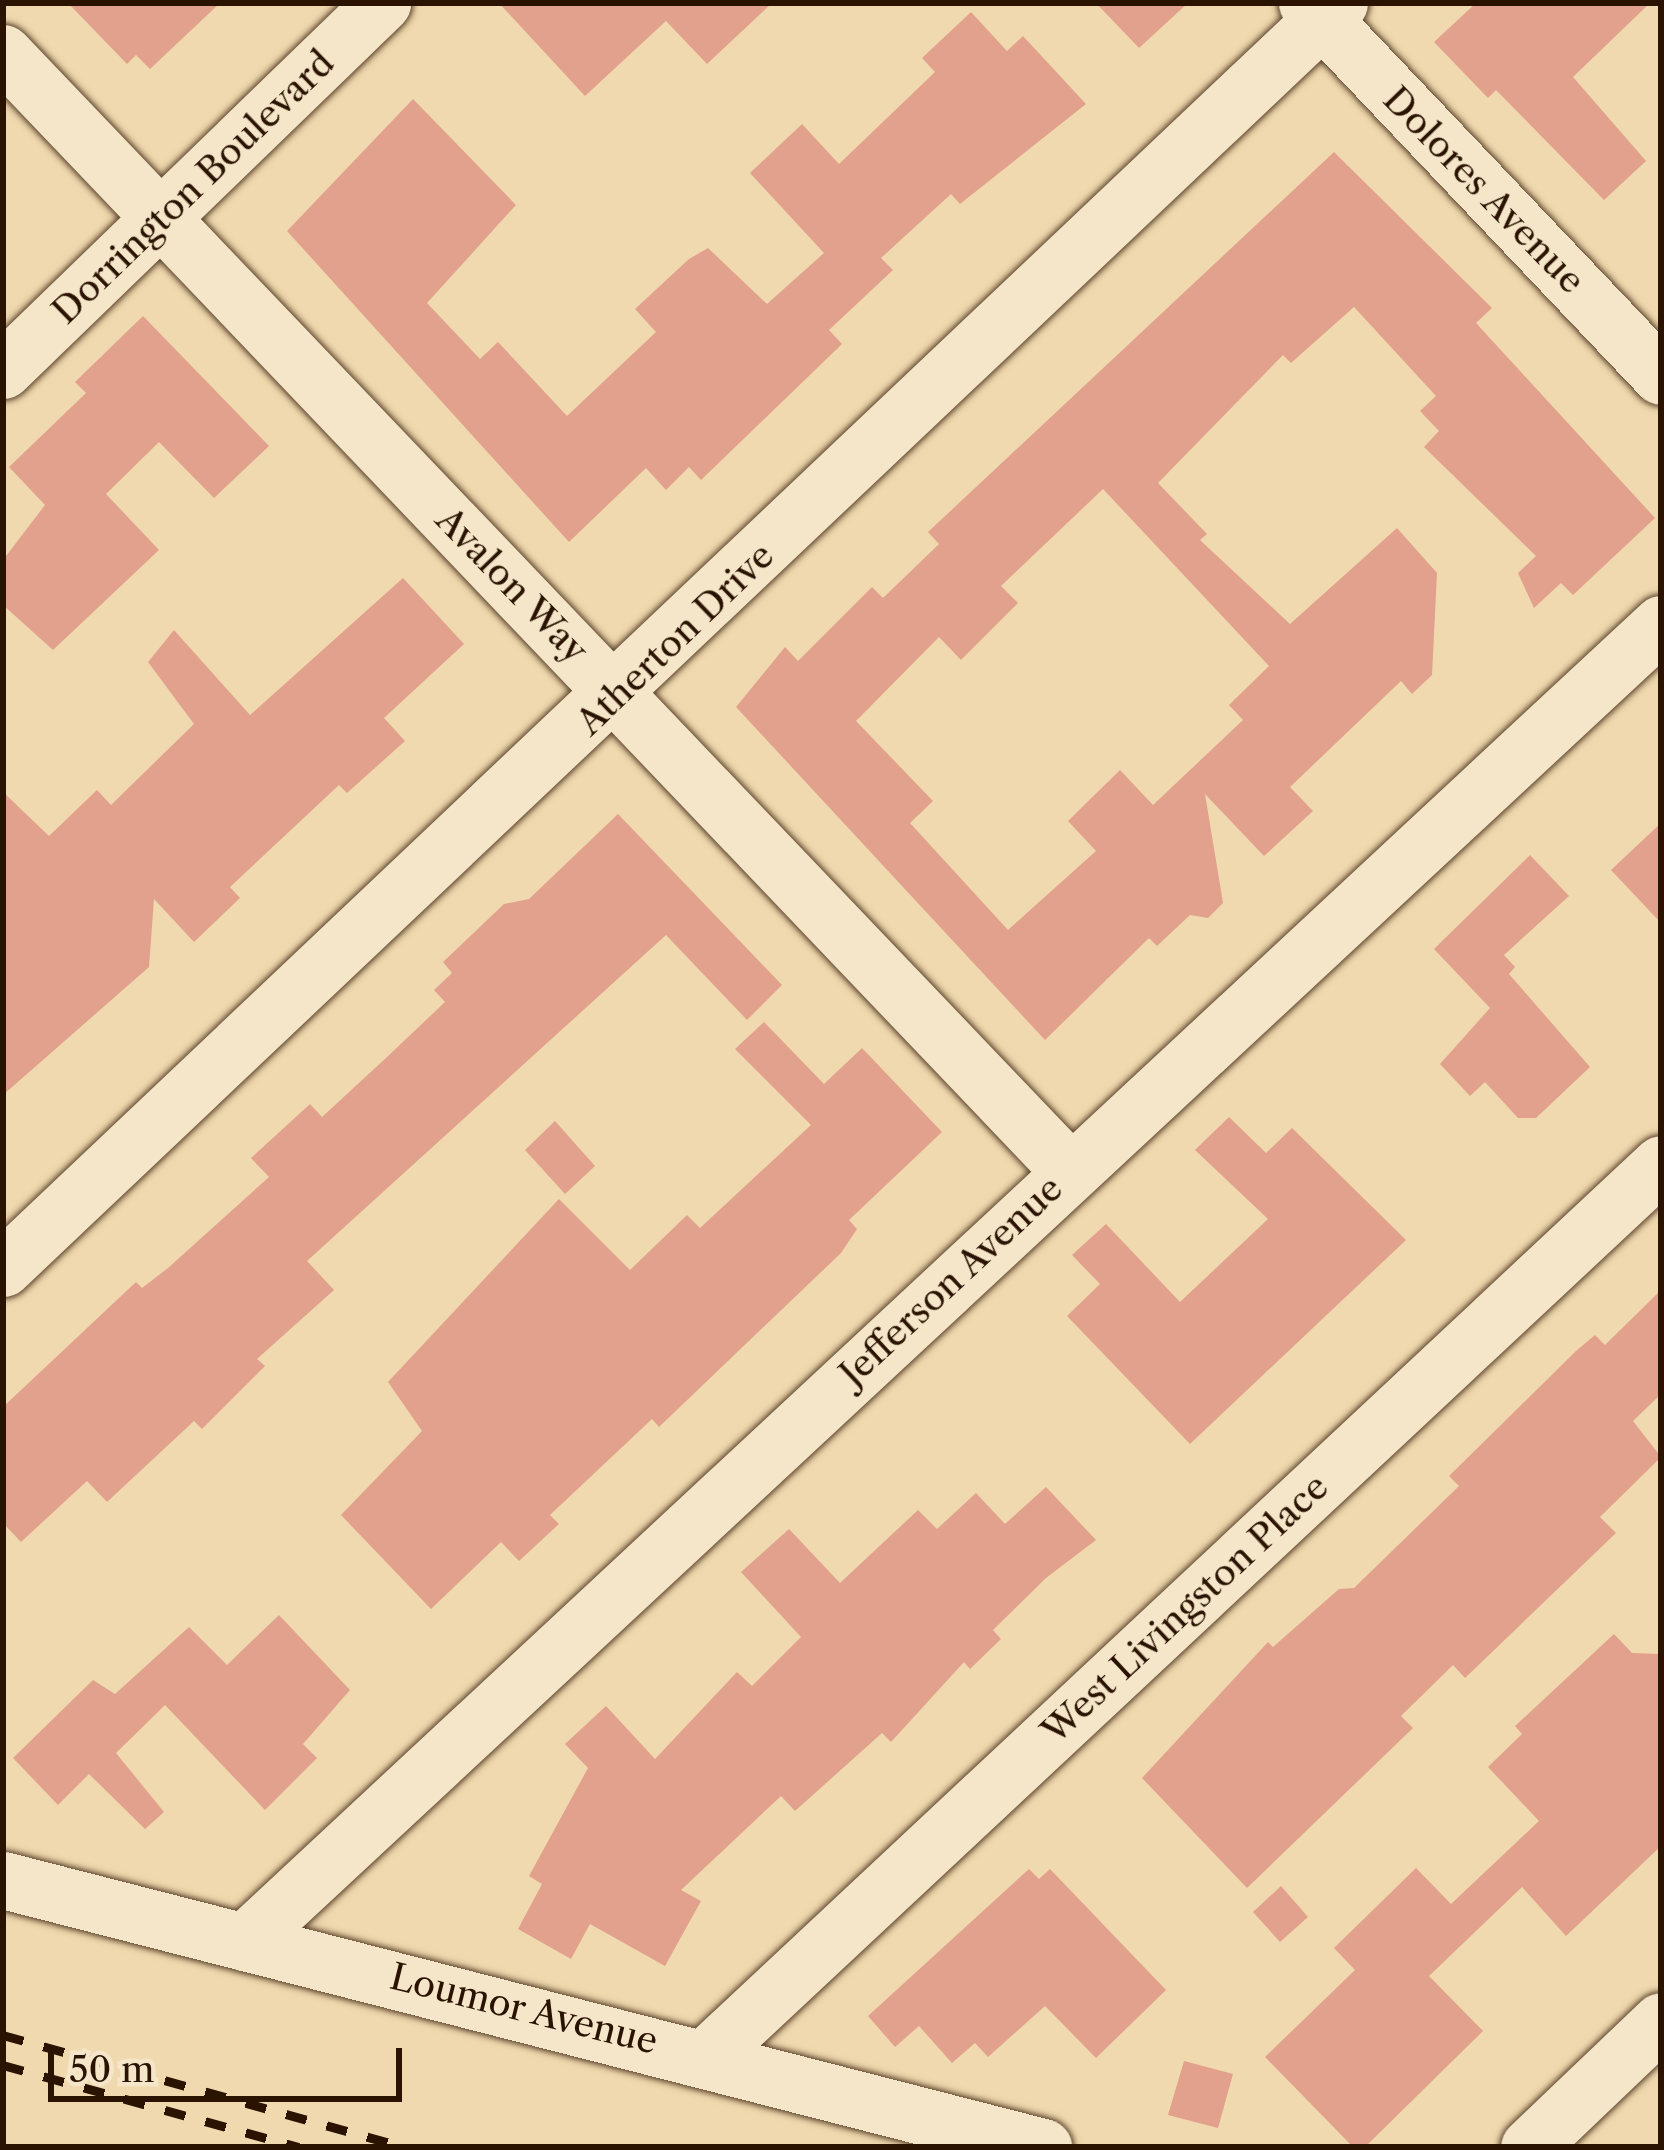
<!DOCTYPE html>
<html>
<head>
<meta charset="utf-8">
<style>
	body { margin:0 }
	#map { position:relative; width:1664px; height:2150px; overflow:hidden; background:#f0d9ae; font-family:"Libre Caslon Text",serif }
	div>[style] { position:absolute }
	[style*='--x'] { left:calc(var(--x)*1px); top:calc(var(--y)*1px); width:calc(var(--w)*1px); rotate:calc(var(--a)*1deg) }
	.building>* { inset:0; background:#e1a18c }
	.roads { filter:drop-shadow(0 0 3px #5c442c) drop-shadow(0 0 3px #5c442c) }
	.street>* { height:57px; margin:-28.5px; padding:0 28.5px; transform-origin:28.5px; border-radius:28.5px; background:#f5e6ca }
	.rail>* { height:9px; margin-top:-4.5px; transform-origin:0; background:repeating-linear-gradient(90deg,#2a1300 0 21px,transparent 0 42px) }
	span { translate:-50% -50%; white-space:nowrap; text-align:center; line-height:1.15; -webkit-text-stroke:9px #f5e6ca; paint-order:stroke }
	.street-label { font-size:36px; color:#2a1300 }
	.frame { position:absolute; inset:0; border:6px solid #2a1300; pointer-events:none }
	.scale { position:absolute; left:48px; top:2048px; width:354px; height:54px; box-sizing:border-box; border:6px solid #2a1300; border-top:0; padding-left:15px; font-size:36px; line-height:42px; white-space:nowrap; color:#2a1300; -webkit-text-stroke:9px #f5e6ca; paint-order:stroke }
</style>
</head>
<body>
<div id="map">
	<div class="building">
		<div style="clip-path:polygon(68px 3px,220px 3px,150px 69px,136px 55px,127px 64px)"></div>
		<div style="clip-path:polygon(499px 3px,772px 3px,707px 64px,666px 21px,585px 96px)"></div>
		<div style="clip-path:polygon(1096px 3px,1188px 3px,1139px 48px)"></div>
		<div style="clip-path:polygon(1476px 3px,1650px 3px,1573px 77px,1646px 161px,1604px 200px,1496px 90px,1488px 98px,1434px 42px)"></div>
		<div style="clip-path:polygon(971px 12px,1007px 51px,1023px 36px,1086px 104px,960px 204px,951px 194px,881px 258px,893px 270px,829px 330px,842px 344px,701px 480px,689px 467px,666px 490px,646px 468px,569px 542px,287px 231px,413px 99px,516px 205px,427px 303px,480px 359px,498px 342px,567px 416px,656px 332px,635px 309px,689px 259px,708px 248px,767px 304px,824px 253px,750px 173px,802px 124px,839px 164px,935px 72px,922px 58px)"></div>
		<div style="clip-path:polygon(evenodd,1334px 152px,1492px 308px,1476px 323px,1655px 518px,1573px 595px,1561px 583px,1534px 608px,1518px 573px,1536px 556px,1424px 447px,1439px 431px,1420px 411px,1436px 396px,1354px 307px,1291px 363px,1283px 355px,1158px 483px,1207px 534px,1200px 540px,1290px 624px,1397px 528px,1437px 573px,1432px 675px,1412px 694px,1401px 681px,1290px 787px,1313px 811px,1264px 856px,1205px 794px,1223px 903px,1208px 918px,1190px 915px,1157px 946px,1149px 938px,1045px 1040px,736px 707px,785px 647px,798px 661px,872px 587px,883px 598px,939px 544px,928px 532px,1334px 152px,1103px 489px,1269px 666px,1229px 705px,1243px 720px,1153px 805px,1120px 770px,1068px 821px,1096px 851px,1008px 930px,910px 823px,933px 801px,856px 721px,939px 637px,961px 660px,1018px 603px,1001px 586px,1103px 489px)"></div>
		<div style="clip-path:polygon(143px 316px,269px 446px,214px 498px,159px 442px,106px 494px,159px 550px,53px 650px,3px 605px,3px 560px,45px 505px,9px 467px,86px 393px,75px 382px)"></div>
		<div style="clip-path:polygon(403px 578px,464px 644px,384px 718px,405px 741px,347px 793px,339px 785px,230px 887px,240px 898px,194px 942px,154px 899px,149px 967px,3px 1095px,3px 792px,49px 836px,97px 790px,111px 805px,194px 724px,148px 662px,174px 630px,250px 715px)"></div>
		<div style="clip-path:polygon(618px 814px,782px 985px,747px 1020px,666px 935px,307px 1261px,334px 1290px,257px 1359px,265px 1366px,202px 1429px,194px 1421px,107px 1502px,87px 1481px,21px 1542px,3px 1523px,3px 1407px,136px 1282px,142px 1288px,168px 1268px,269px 1177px,251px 1158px,310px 1104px,322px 1117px,387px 1057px,445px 1002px,434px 990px,452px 973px,443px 962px,504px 904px,529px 899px)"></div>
		<div style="clip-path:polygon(1661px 823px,1661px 923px,1611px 870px)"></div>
		<div style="clip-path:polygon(1530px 855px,1569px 896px,1504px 955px,1515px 967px,1509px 974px,1590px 1067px,1536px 1118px,1518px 1118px,1485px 1082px,1470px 1096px,1440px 1064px,1490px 1008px,1434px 949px)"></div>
		<div style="clip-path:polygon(764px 1022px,824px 1084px,862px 1048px,942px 1132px,849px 1220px,857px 1229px,841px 1253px,659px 1427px,652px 1419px,550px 1515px,559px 1524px,519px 1561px,501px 1542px,431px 1609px,341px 1515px,422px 1431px,388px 1382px,559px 1199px,630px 1270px,687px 1215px,700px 1228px,811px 1125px,735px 1049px)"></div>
		<div style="clip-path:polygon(1229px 1117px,1266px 1153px,1292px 1128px,1406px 1240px,1190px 1444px,1067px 1316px,1100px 1284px,1072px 1255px,1106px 1224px,1180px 1302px,1268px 1219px,1195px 1150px)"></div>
		<div style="clip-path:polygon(555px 1121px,595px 1166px,565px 1194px,525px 1150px)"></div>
		<div style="clip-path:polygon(1661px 1290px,1661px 1394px,1633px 1421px,1661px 1457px,1600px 1517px,1616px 1533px,1465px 1678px,1453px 1665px,1401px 1716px,1413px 1728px,1247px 1888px,1142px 1778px,1268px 1642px,1273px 1647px,1339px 1589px,1354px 1588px,1459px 1486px,1449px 1476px,1576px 1351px,1595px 1335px,1605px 1345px)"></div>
		<div style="clip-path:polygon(1046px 1487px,1096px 1540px,1046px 1578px,993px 1630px,1001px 1639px,970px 1669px,964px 1662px,891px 1742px,882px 1733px,795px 1811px,781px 1796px,681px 1890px,701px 1901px,665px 1966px,590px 1924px,571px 1959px,518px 1929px,542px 1884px,529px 1876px,588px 1768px,565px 1744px,606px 1706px,655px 1759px,737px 1672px,752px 1686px,801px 1637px,741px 1572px,789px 1529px,840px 1583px,918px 1510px,937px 1529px,976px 1493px,1005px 1524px)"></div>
		<div style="clip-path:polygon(279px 1615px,350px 1690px,303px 1744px,317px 1758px,265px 1810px,165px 1705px,116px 1753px,164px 1812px,145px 1829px,89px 1774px,58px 1805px,13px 1758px,93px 1680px,115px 1694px,189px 1627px,227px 1665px)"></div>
		<div style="clip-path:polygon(1614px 1634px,1632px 1653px,1661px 1654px,1661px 1846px,1566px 1936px,1522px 1887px,1429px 1976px,1483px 2031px,1365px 2147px,1353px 2147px,1265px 2057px,1355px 1970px,1334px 1948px,1416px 1868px,1451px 1904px,1539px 1821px,1488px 1767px,1522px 1734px,1515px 1726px)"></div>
		<div style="clip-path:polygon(1029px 1869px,1039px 1879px,1050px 1869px,1166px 1990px,1096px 2058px,1045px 2006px,988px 2057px,975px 2043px,952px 2063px,919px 2026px,895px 2047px,868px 2016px)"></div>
		<div style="clip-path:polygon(1281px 1886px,1308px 1917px,1280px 1942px,1253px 1912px)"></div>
		<div style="clip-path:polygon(1184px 2061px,1233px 2074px,1218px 2128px,1168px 2115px)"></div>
	</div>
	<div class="roads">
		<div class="street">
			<div style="--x:1307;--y:3;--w:514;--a:46.5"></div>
			<div style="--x:3;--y:53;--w:1544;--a:46.34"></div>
			<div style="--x:3;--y:370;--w:528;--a:-44.08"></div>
			<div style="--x:3;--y:1268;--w:1840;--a:-43.44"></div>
			<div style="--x:3;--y:1880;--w:1074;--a:14.4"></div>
			<div style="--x:244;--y:1942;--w:1935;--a:-42.93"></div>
			<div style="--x:709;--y:2054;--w:1303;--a:-43.07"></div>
			<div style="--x:1529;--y:2147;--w:182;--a:-43.7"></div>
		</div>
	</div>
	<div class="rail">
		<div style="--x:3;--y:2035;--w:417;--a:15.6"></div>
		<div style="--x:3;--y:2065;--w:307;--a:15.5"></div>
	</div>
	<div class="street-label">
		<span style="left:193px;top:187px;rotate:-44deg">Dorrington Boulevard</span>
		<span style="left:1484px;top:190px;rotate:46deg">Dolores Avenue</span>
		<span style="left:512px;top:585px;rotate:46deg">Avalon Way</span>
		<span style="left:675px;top:639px;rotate:-44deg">Atherton Drive</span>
		<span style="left:951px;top:1281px;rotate:-43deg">Jefferson Avenue</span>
		<span style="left:1185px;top:1609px;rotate:-43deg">West Livingston Place</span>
		<span style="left:524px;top:2009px;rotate:14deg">Loumor Avenue</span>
	</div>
	<div class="frame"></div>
	<div class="scale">50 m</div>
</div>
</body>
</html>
